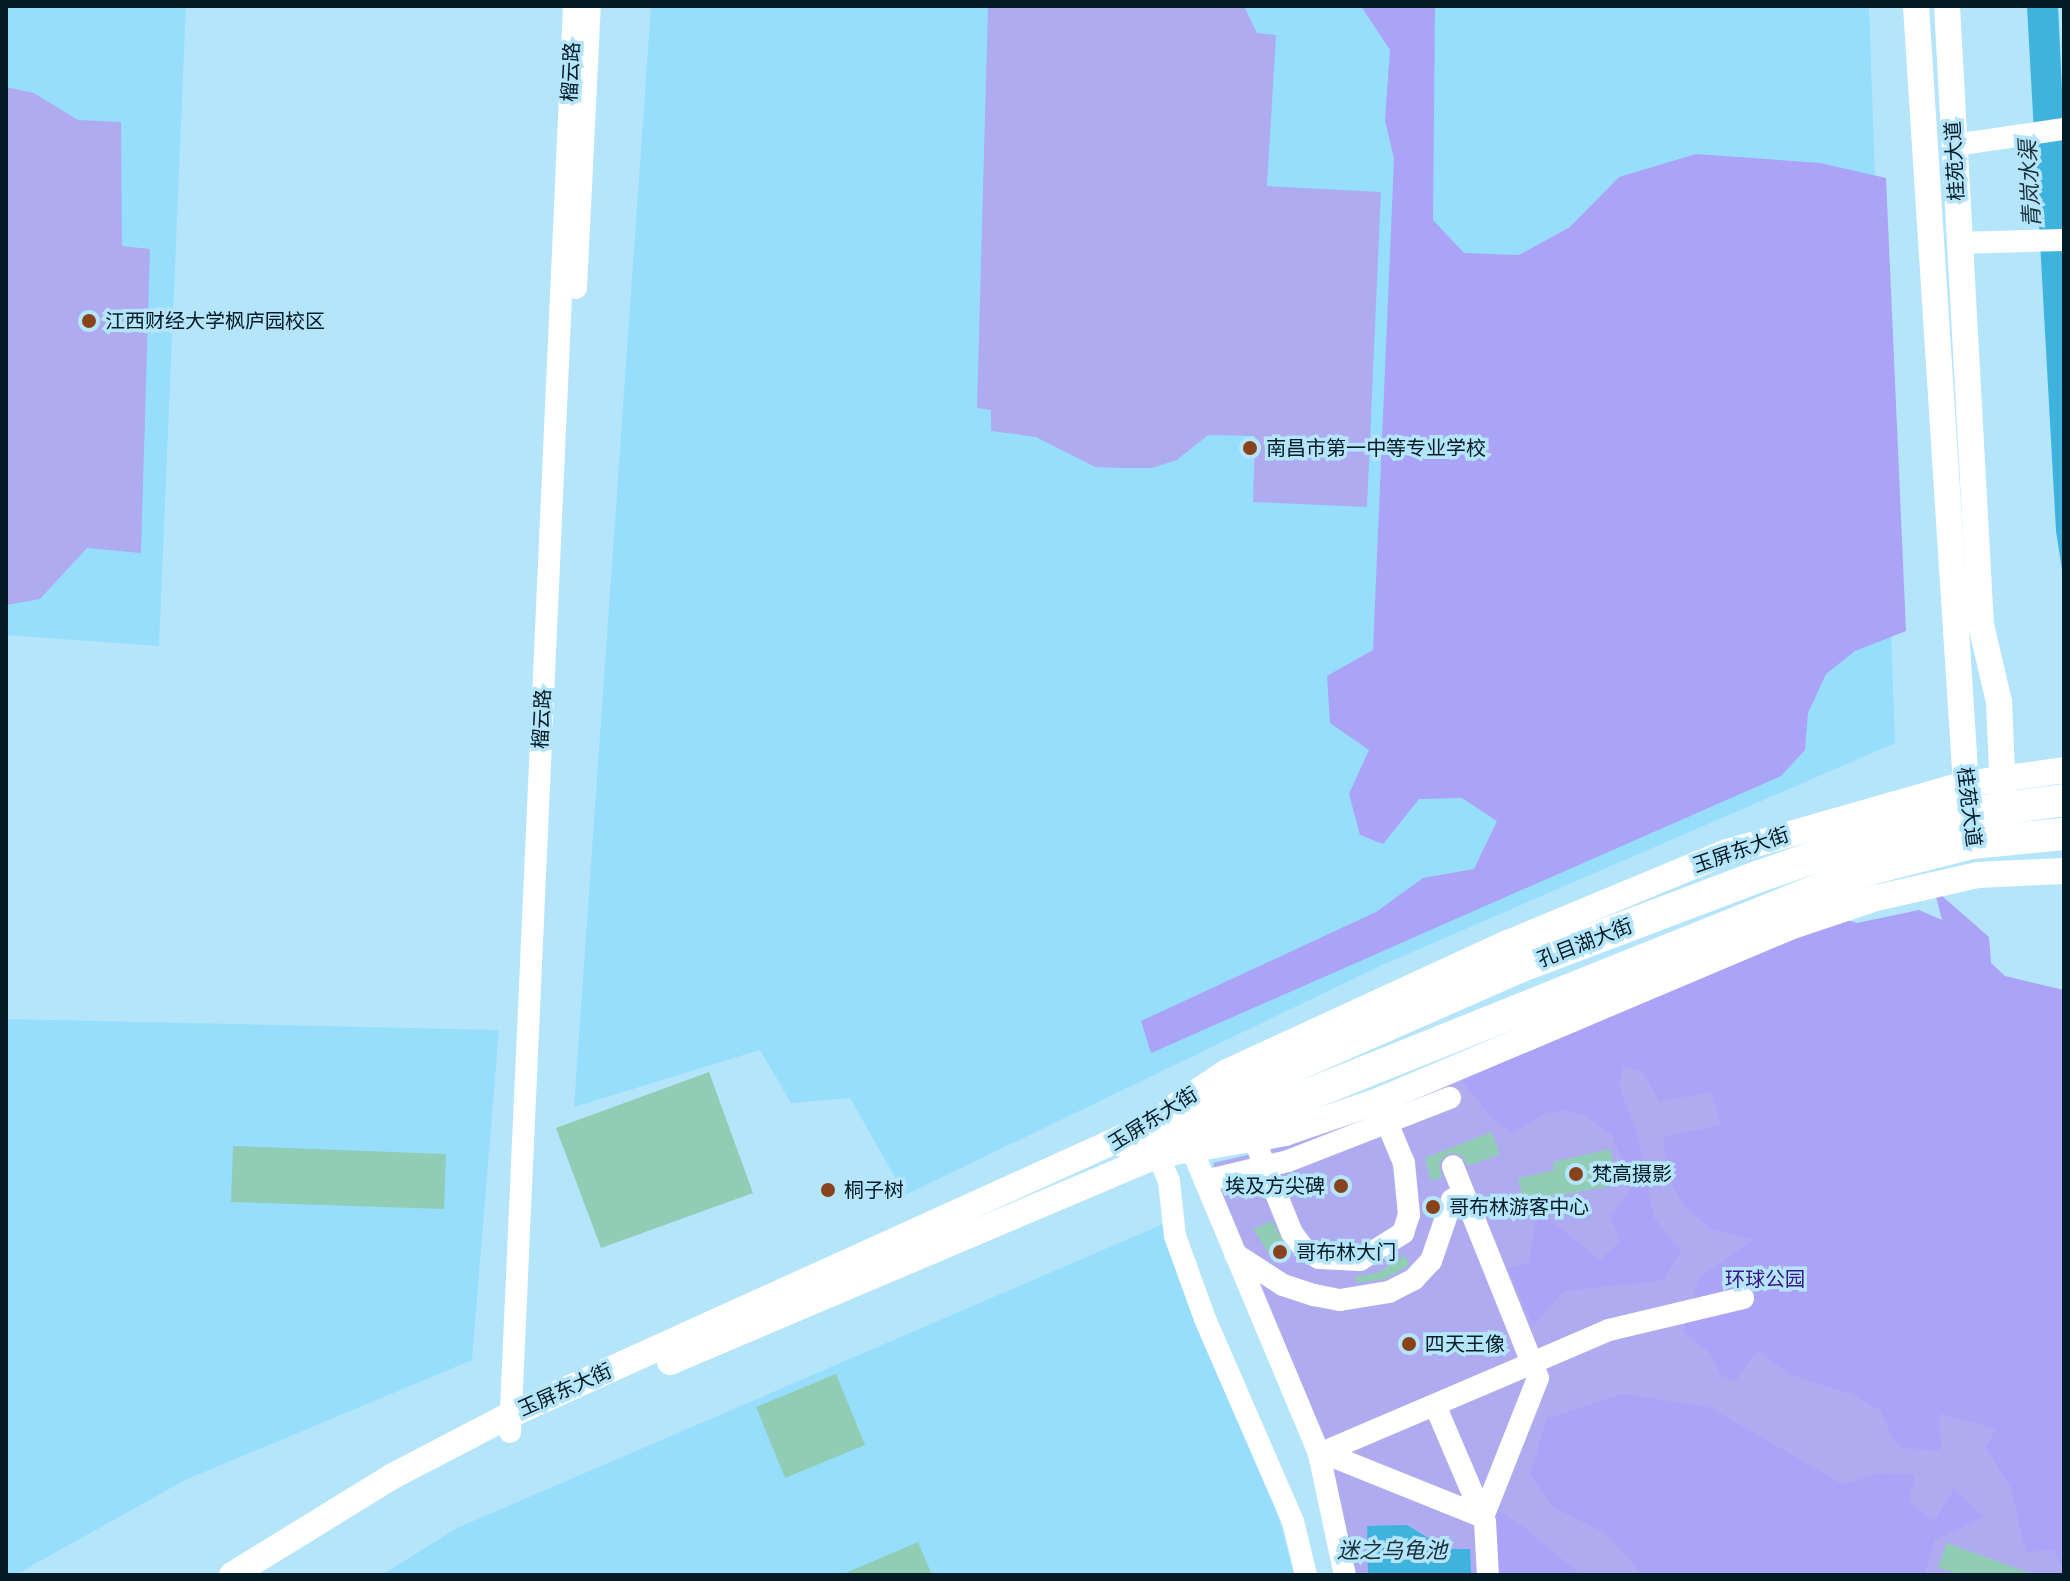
<!DOCTYPE html>
<html>
<head>
<meta charset="utf-8">
<style>
	body { margin:0 }
	#map { position:relative; width:2070px; height:1581px; overflow:hidden; background:#b5e5fa; font-family:Rubik,"Noto Sans SC",sans-serif }
	div>[style] { position:absolute }
	[style*='--x'] { left:calc(var(--x)*1px); top:calc(var(--y)*1px); width:calc(var(--w)*1px); rotate:calc(var(--a)*1deg) }
	.built>* { inset:0; background:#97defc }
	.green>* { inset:0; background:#afabf0 }
	.forest>* { inset:0; background:#aaa3f7 }
	.water>* { inset:0; background:#3eb3dd }
	.building>* { inset:0; background:#91cdb4 }
	.minor>* { height:22px; margin:-11px; padding:0 11px; transform-origin:11px; border-radius:11px; background:#fff }
	.major>* { height:26px; margin:-13px; padding:0 13px; transform-origin:13px; border-radius:13px; background:#fff }
	.highway>* { height:32px; margin:-16px; padding:0 16px; transform-origin:16px; border-radius:16px; background:#fff }
	.dots>* { width:22px; height:22px; translate:-50% -50%; box-sizing:border-box; border:4px solid #b5e5fa; border-radius:50% }
	span { translate:-50% -50%; white-space:nowrap; text-align:center; line-height:1.15; -webkit-text-stroke:7px #b5e5fa; paint-order:stroke }
	.street-label { font-size:20px; color:#031b24 }
	.poi-label { font-size:20px; color:#031b24 }
	.left { translate:0 -50%; text-align:left }
	.right { translate:-100% -50%; text-align:right }
	.park-label { font-size:20px; color:#3a138e }
	.water-label { font-size:22px; color:#19313b; font-style:italic }
	.frame { position:absolute; inset:0; border:8px solid #031b24; pointer-events:none }
</style>
</head>
<body>
<div id="map">
	<div class="built">
		<div style="clip-path:polygon(6px 6px,186px 6px,159px 646px,6px 635px)"></div>
		<div style="clip-path:polygon(651px 6px,1869px 6px,1895px 743px,1382px 965px,905px 1195px,850px 1098px,791px 1103px,760px 1050px,574px 1107px)"></div>
		<div style="clip-path:polygon(6px 1019px,499px 1030px,472px 1360px,185px 1480px,15px 1575px,6px 1575px)"></div>
		<div style="clip-path:polygon(1175px 1219px,1252px 1419px,1294px 1575px,382px 1575px,457px 1528px)"></div>
	</div>
	<div class="green">
		<div style="clip-path:polygon(988px 6px,1244px 6px,1257px 33px,1276px 35px,1267px 186px,1381px 192px,1367px 507px,1253px 502px,1255px 436px,1208px 435px,1177px 460px,1152px 468px,1122px 468px,1095px 467px,1036px 437px,991px 431px,991px 410px,977px 408px)"></div>
		<div style="clip-path:polygon(6px 87px,34px 93px,78px 120px,121px 122px,122px 246px,150px 249px,141px 553px,87px 548px,40px 599px,6px 605px)"></div>
		<div style="clip-path:polygon(1790px 952px,2064px 1575px,1352px 1575px,1233px 1238px,1213px 1163px,1290px 1145px)"></div>
	</div>
	<div class="forest">
		<div style="clip-path:polygon(1361px 6px,1435px 6px,1433px 220px,1464px 253px,1519px 255px,1570px 227px,1619px 177px,1696px 154px,1820px 163px,1886px 178px,1906px 631px,1855px 651px,1826px 674px,1808px 713px,1805px 750px,1781px 776px,1151px 1053px,1141px 1021px,1376px 912px,1423px 878px,1474px 869px,1497px 821px,1462px 798px,1419px 799px,1383px 844px,1360px 835px,1349px 794px,1369px 750px,1330px 723px,1327px 676px,1373px 650px,1394px 159px,1385px 120px,1390px 50px)"></div>
		<div style="clip-path:polygon(1934px 889px,1989px 937px,1991px 963px,2005px 976px,2064px 990px,2064px 1575px,2053px 1550px,2026px 1552px,2011px 1488px,1986px 1447px,1996px 1429px,1939px 1413px,1941px 1450px,1903px 1448px,1893px 1439px,1880px 1410px,1851px 1394px,1789px 1374px,1758px 1350px,1735px 1381px,1721px 1376px,1711px 1354px,1683px 1332px,1700px 1277px,1753px 1240px,1711px 1229px,1684px 1206px,1669px 1178px,1663px 1137px,1722px 1125px,1711px 1092px,1659px 1101px,1643px 1072px,1623px 1066px,1619px 1086px,1636px 1130px,1654px 1218px,1681px 1251px,1664px 1280px,1564px 1291px,1533px 1325px,1508px 1269px,1529px 1262px,1538px 1210px,1600px 1260px,1620px 1241px,1610px 1216px,1633px 1186px,1611px 1134px,1587px 1117px,1568px 1110px,1545px 1113px,1513px 1133px,1494px 1121px,1456px 1073px,1843px 919px,1857px 923px,1919px 910px,1942px 920px)"></div>
		<div style="clip-path:polygon(1622px 1394px,1709px 1407px,1842px 1484px,1882px 1473px,1915px 1475px,1909px 1501px,1934px 1522px,1954px 1489px,1984px 1517px,1935px 1540px,1924px 1575px,1643px 1575px,1605px 1533px,1553px 1507px,1530px 1474px,1547px 1419px)"></div>
		<div style="clip-path:polygon(1496px 1509px,1522px 1526px,1582px 1575px,1499px 1575px)"></div>
	</div>
	<div class="water">
		<div style="clip-path:polygon(2027px 6px,2058px 6px,2064px 132px,2064px 582px,2056px 531px)"></div>
		<div style="clip-path:polygon(1407px 1525px,1446px 1549px,1470px 1549px,1471px 1575px,1368px 1575px,1367px 1526px)"></div>
	</div>
	<div class="building">
		<div style="clip-path:polygon(709px 1072px,753px 1193px,601px 1248px,556px 1128px)"></div>
		<div style="clip-path:polygon(1491px 1132px,1500px 1154px,1468px 1166px,1461px 1155px,1449px 1153px,1439px 1163px,1442px 1177px,1431px 1181px,1425px 1158px)"></div>
		<div style="clip-path:polygon(233px 1146px,446px 1154px,444px 1209px,231px 1202px)"></div>
		<div style="clip-path:polygon(1610px 1149px,1618px 1185px,1524px 1201px,1518px 1178px,1554px 1170px,1553px 1162px)"></div>
		<div style="clip-path:polygon(1272px 1221px,1292px 1256px,1275px 1263px,1253px 1229px)"></div>
		<div style="clip-path:polygon(1405px 1255px,1409px 1264px,1405px 1268px,1385px 1279px,1357px 1283px,1355px 1277px,1379px 1272px)"></div>
		<div style="clip-path:polygon(836px 1374px,865px 1445px,785px 1478px,756px 1407px)"></div>
		<div style="clip-path:polygon(918px 1542px,932px 1575px,841px 1575px)"></div>
		<div style="clip-path:polygon(1947px 1543px,2030px 1573px,2030px 1575px,1960px 1575px,1938px 1567px)"></div>
	</div>
	<div class="minor">
		<div style="--x:1955;--y:145;--w:110;--a:-8.4"></div>
		<div style="--x:1960;--y:243;--w:104;--a:-1.7"></div>
		<div style="--x:576;--y:288;--w:282;--a:-87.2"></div>
		<div style="--x:1254;--y:1139;--w:101;--a:68"></div>
		<div style="--x:1292;--y:1233;--w:20;--a:53"></div>
		<div style="--x:1304;--y:1249;--w:17;--a:31"></div>
		<div style="--x:1319;--y:1258;--w:41;--a:2.8"></div>
		<div style="--x:1360;--y:1260;--w:51;--a:-32.1"></div>
		<div style="--x:1403;--y:1233;--w:19;--a:-72"></div>
		<div style="--x:1409;--y:1215;--w:52;--a:-95.5"></div>
		<div style="--x:1404;--y:1163;--w:67;--a:-112.8"></div>
		<div style="--x:1190;--y:1145;--w:335;--a:67.3"></div>
		<div style="--x:1319;--y:1454;--w:124;--a:77.9"></div>
		<div style="--x:1158;--y:1155;--w:28;--a:67"></div>
		<div style="--x:1169;--y:1181;--w:55;--a:83.8"></div>
		<div style="--x:1175;--y:1236;--w:88;--a:70.1"></div>
		<div style="--x:1205;--y:1319;--w:220;--a:66.5"></div>
		<div style="--x:1293;--y:1521;--w:56;--a:76.5"></div>
		<div style="--x:1205;--y:1181;--w:85;--a:-13.5"></div>
		<div style="--x:1288;--y:1161;--w:174;--a:-21.3"></div>
		<div style="--x:1235;--y:1254;--w:57;--a:32.9"></div>
		<div style="--x:1283;--y:1285;--w:33;--a:18"></div>
		<div style="--x:1314;--y:1295;--w:26;--a:11"></div>
		<div style="--x:1340;--y:1300;--w:50;--a:-9.3"></div>
		<div style="--x:1389;--y:1292;--w:28;--a:-27"></div>
		<div style="--x:1414;--y:1279;--w:25;--a:-47"></div>
		<div style="--x:1431;--y:1261;--w:65;--a:-71"></div>
		<div style="--x:1452;--y:1200;--w:10;--a:-24"></div>
		<div style="--x:1435;--y:1405;--w:127;--a:66.9"></div>
		<div style="--x:1485;--y:1522;--w:53;--a:86.8"></div>
		<div style="--x:510;--y:1432;--w:1427;--a:-87.43"></div>
		<div style="--x:1324;--y:1453;--w:171;--a:21.9"></div>
		<div style="--x:1483;--y:1517;--w:149;--a:-68.4"></div>
		<div style="--x:1538;--y:1378;--w:16;--a:-112"></div>
		<div style="--x:1532;--y:1363;--w:84;--a:-23.2"></div>
		<div style="--x:1609;--y:1330;--w:138;--a:-13.4"></div>
		<div style="--x:1319;--y:1454;--w:232;--a:-23.1"></div>
		<div style="--x:1532;--y:1363;--w:212;--a:-111.9"></div>
	</div>
	<div class="major">
		<div style="--x:1916;--y:6;--w:797;--a:86.33"></div>
		<div style="--x:1947;--y:6;--w:620;--a:86.86"></div>
		<div style="--x:1981;--y:625;--w:79;--a:76.8"></div>
		<div style="--x:1999;--y:702;--w:92;--a:87.5"></div>
		<div style="--x:1171;--y:1109;--w:67;--a:-33.5"></div>
		<div style="--x:1227;--y:1072;--w:309;--a:-24.7"></div>
		<div style="--x:1508;--y:943;--w:237;--a:-22.6"></div>
		<div style="--x:1727;--y:852;--w:248;--a:-15.9"></div>
		<div style="--x:1965;--y:784;--w:100;--a:-8"></div>
		<div style="--x:670;--y:1362;--w:530;--a:-22.99"></div>
		<div style="--x:1158;--y:1155;--w:129;--a:-9.8"></div>
		<div style="--x:1285;--y:1133;--w:98;--a:-19"></div>
		<div style="--x:1378;--y:1101;--w:447;--a:-22.9"></div>
		<div style="--x:1790;--y:927;--w:91;--a:-18.6"></div>
		<div style="--x:1876;--y:898;--w:105;--a:-12.7"></div>
		<div style="--x:1978;--y:875;--w:86;--a:-2.7"></div>
		<div style="--x:232;--y:1575;--w:187;--a:-31.6"></div>
		<div style="--x:391;--y:1477;--w:134;--a:-27.5"></div>
		<div style="--x:510;--y:1415;--w:691;--a:-24.38"></div>
	</div>
	<div class="highway">
		<div style="--x:1123;--y:1141;--w:433;--a:-23.7"></div>
		<div style="--x:1519;--y:967;--w:258;--a:-20.7"></div>
		<div style="--x:1760;--y:876;--w:107;--a:-19.1"></div>
		<div style="--x:1861;--y:841;--w:110;--a:-14.8"></div>
		<div style="--x:1967;--y:813;--w:98;--a:-7.6"></div>
		<div style="--x:1158;--y:1155;--w:767;--a:-21.88"></div>
		<div style="--x:1870;--y:869;--w:105;--a:-14.3"></div>
		<div style="--x:1972;--y:843;--w:92;--a:-5.6"></div>
	</div>
	<div class="dots">
		<div style="left:89px;top:321px;background:#88431c"></div>
		<div style="left:1250px;top:448px;background:#88431c"></div>
		<div style="left:1576px;top:1174px;background:#88431c"></div>
		<div style="left:1341px;top:1186px;background:#88431c"></div>
		<div style="left:828px;top:1190px;background:#88431c"></div>
		<div style="left:1433px;top:1207px;background:#88431c"></div>
		<div style="left:1280px;top:1252px;background:#88431c"></div>
		<div style="left:1409px;top:1344px;background:#88431c"></div>
	</div>
	<div class="street-label">
		<span style="left:571px;top:72px;rotate:-87deg">榴云路</span>
		<span style="left:1955px;top:161px;rotate:-93deg">桂苑大道</span>
		<span style="left:542px;top:719px;rotate:-87deg">榴云路</span>
		<span style="left:1969px;top:807px;rotate:83deg">桂苑大道</span>
		<span style="left:1741px;top:850px;rotate:-19deg">玉屏东大街</span>
		<span style="left:1585px;top:943px;rotate:-21deg">孔目湖大街</span>
		<span style="left:1153px;top:1119px;rotate:-32deg">玉屏东大街</span>
		<span style="left:565px;top:1390px;rotate:-24deg">玉屏东大街</span>
	</div>
	<div class="poi-label">
		<span class="left" style="left:105px;top:321px">江西财经大学枫庐园校区</span>
		<span class="left" style="left:1266px;top:448px">南昌市第一中等专业学校</span>
		<span class="left" style="left:1592px;top:1174px">梵高摄影</span>
		<span class="right" style="left:1325px;top:1186px">埃及方尖碑</span>
		<span class="left" style="left:844px;top:1190px">桐子树</span>
		<span class="left" style="left:1449px;top:1207px">哥布林游客中心</span>
		<span class="left" style="left:1296px;top:1252px">哥布林大门</span>
		<span class="left" style="left:1425px;top:1344px">四天王像</span>
	</div>
	<div class="park-label">
		<span style="left:1765px;top:1279px">环球公园</span>
	</div>
	<div class="water-label">
		<span style="left:2030px;top:184px;rotate:-93deg">青岚水渠</span>
		<span style="left:1392px;top:1551px">迷之乌龟池</span>
	</div>
	<div class="frame"></div>
</div>
</body>
</html>
